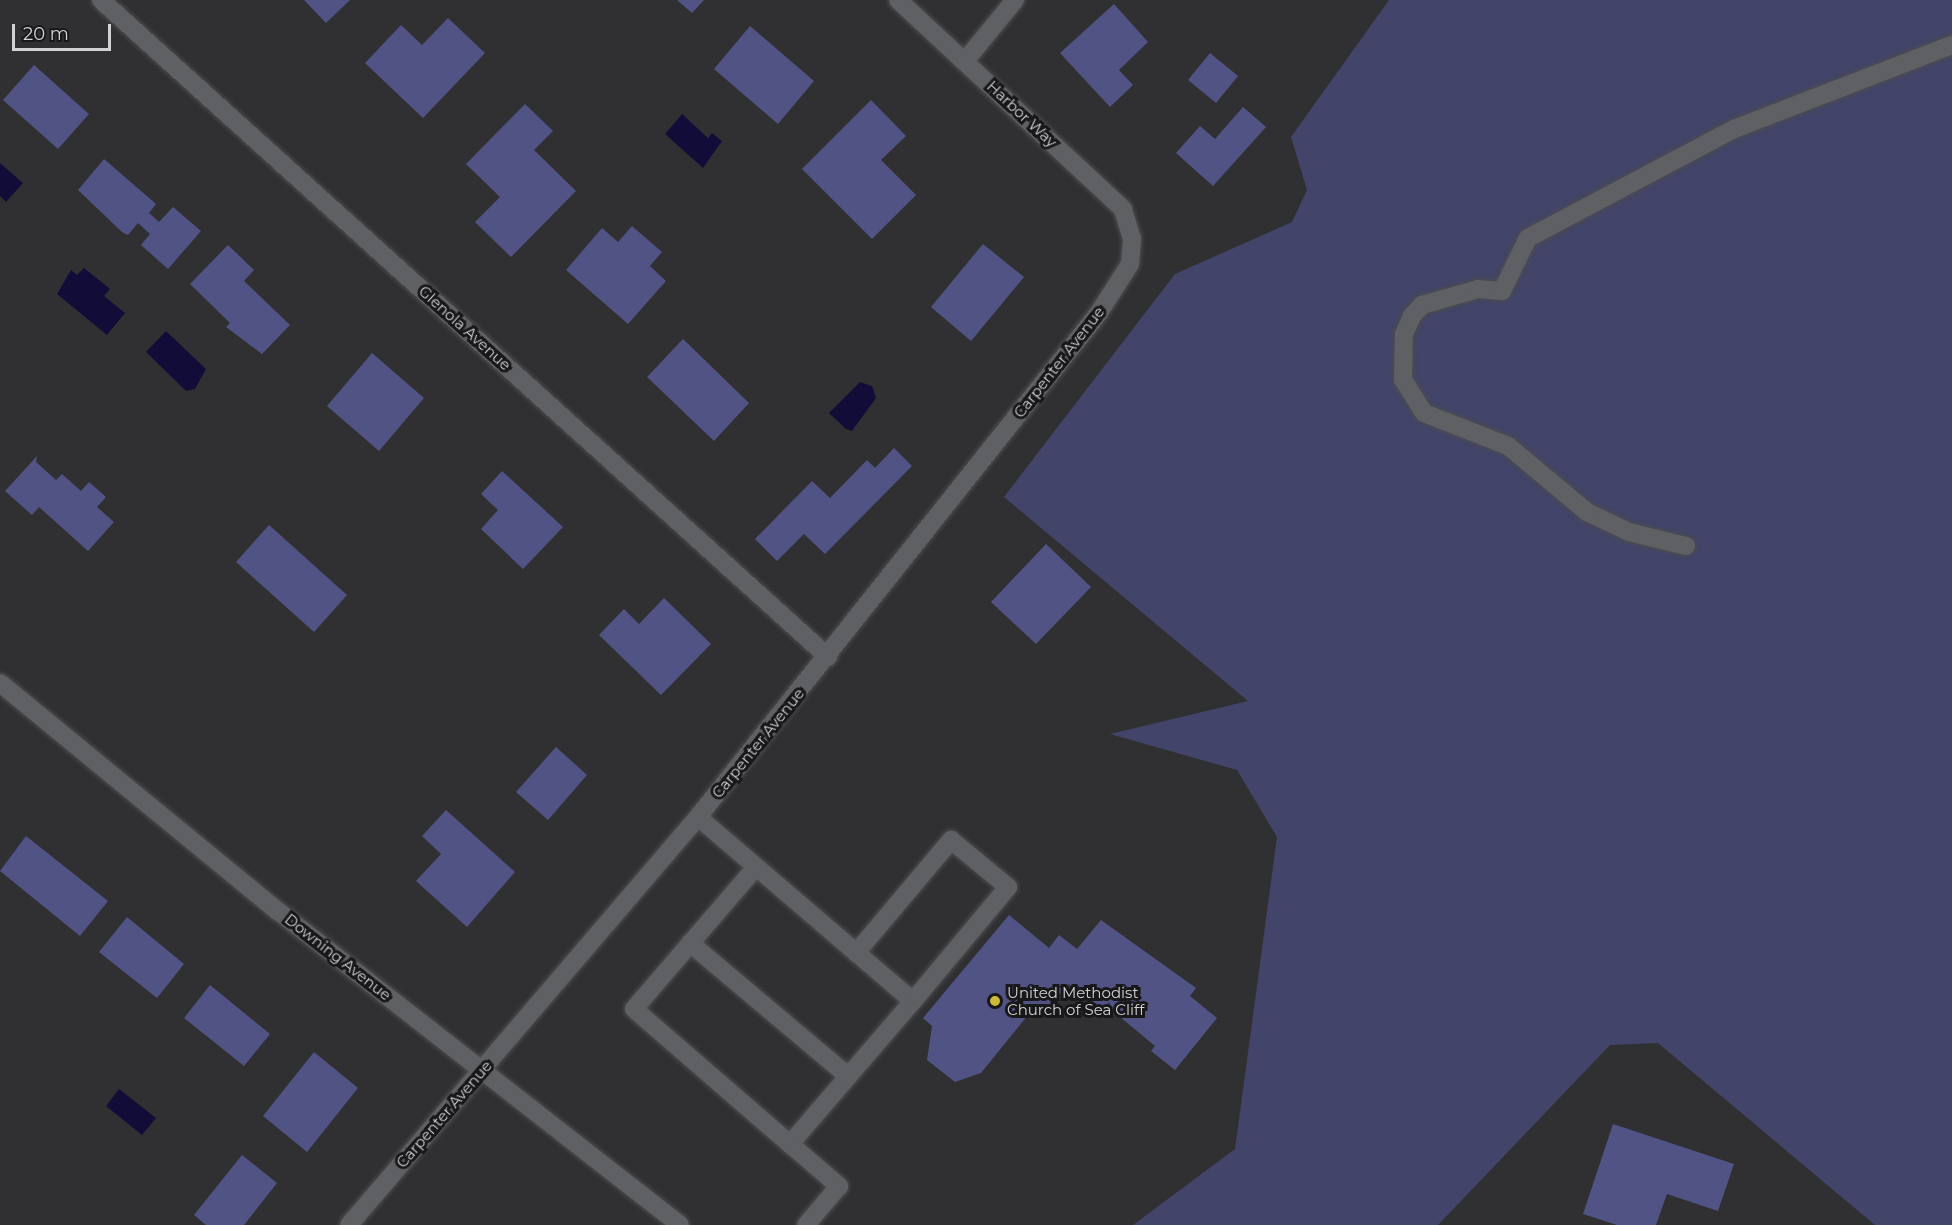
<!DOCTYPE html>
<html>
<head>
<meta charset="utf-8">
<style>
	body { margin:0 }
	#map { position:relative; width:1952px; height:1225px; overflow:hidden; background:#303033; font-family:Montserrat,sans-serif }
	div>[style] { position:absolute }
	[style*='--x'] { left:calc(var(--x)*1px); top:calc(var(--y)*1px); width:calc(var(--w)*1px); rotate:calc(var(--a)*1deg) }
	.green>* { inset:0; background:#424469 }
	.water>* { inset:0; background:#120d38 }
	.building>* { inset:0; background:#515385 }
	.roads { filter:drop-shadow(0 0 2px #4c4c4f) drop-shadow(0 0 2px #4c4c4f) }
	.service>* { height:18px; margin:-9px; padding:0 9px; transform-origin:9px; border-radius:9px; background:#5f6063 }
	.minor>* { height:18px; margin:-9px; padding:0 9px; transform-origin:9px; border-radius:9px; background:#5f6063 }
	.dots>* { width:16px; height:16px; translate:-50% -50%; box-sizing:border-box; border:3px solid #18181a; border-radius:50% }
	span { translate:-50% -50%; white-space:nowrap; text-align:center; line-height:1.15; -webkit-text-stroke:6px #18181a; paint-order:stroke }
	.street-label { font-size:15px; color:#d2d2d4 }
	.poi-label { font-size:15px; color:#d2d2d4 }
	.left { translate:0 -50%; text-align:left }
	.scale { position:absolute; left:12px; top:24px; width:99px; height:27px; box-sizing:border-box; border:3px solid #d2d2d4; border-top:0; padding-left:8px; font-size:18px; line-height:21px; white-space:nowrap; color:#d2d2d4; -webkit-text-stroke:4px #18181a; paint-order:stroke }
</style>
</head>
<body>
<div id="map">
	<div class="green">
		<div style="clip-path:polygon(1389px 0,1952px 0,1952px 1225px,1875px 1225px,1658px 1043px,1610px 1045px,1438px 1225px,1133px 1225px,1235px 1149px,1277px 837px,1237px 770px,1110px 734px,1248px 701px,1004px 497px,1175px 274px,1292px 222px,1307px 190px,1291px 137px)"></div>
	</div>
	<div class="water">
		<div style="clip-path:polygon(682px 114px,708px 138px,712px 133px,722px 141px,703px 168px,665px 134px)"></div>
		<div style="clip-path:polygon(0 163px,23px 183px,6px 202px,0 196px)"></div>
		<div style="clip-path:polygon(84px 268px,110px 289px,104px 296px,125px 313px,107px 335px,57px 294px,71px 270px,77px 275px)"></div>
		<div style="clip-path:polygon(166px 331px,206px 369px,195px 389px,186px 391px,146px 352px)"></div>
		<div style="clip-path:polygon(860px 382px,872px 386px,876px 398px,852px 431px,846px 429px,829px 413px)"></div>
		<div style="clip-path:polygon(119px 1089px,156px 1118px,142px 1135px,106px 1106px)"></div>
	</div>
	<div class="building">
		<div style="clip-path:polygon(304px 0,350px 0,326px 23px)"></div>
		<div style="clip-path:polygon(677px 0,704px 0,692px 13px)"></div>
		<div style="clip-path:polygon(1114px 4px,1148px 42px,1119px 70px,1133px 85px,1110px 107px,1060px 53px)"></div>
		<div style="clip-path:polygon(448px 18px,485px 53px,423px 118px,365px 63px,401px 25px,422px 45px)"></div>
		<div style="clip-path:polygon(750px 26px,814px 81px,778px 124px,714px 69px)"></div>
		<div style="clip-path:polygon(1210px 53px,1238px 76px,1216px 103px,1188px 80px)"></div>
		<div style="clip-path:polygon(34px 65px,89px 114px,58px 149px,3px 100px)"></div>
		<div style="clip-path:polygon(871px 100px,906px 136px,881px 160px,916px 195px,872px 239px,802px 169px)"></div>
		<div style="clip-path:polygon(525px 104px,553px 131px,534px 150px,576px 191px,511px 257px,475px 222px,500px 197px,466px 164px)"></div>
		<div style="clip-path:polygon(1243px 107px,1266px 127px,1213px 186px,1176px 153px,1200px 126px,1215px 139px)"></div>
		<div style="clip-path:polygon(104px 159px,156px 204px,149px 213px,159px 222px,173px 207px,201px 231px,168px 269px,141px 245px,150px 234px,138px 223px,128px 235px,122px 232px,78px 190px)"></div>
		<div style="clip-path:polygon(632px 226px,662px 252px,650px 266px,666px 281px,628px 324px,566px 270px,602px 228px,618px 242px)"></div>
		<div style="clip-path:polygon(983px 244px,1024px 277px,971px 341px,931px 307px)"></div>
		<div style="clip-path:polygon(228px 245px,254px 270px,244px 281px,290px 325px,262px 354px,226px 327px,230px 323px,190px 284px)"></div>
		<div style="clip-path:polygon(683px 339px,749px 403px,714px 441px,647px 377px)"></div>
		<div style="clip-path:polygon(372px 353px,424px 398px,379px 451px,327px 406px)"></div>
		<div style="clip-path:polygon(894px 448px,912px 466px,825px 554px,804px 534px,777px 561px,755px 539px,812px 481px,830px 498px,867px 460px,875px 468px)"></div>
		<div style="clip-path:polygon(37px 456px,36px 462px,56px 480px,62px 474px,81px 491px,89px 482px,106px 497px,97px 507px,114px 522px,88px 551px,39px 507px,32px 515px,5px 491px)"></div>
		<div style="clip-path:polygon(502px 471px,563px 527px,523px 569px,481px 529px,498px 510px,481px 494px)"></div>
		<div style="clip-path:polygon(269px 525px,347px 595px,314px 632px,236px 562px)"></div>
		<div style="clip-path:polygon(1046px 544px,1091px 587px,1036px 644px,991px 602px)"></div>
		<div style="clip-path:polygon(664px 598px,711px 644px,661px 695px,599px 635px,624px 609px,639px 624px)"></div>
		<div style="clip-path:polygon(556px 747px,587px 775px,548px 820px,516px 792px)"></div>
		<div style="clip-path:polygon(446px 810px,515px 872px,467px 927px,416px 881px,441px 854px,422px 836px)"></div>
		<div style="clip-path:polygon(26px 836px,108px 901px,80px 936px,0 871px)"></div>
		<div style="clip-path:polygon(1009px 915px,1049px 948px,1059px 935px,1077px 949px,1101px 920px,1196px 988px,1190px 996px,1217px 1018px,1175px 1070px,1151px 1051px,1155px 1046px,1107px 1006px,1102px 1012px,1068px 984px,1041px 1017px,1032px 1010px,981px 1073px,955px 1082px,927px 1060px,932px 1026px,923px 1018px)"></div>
		<div style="clip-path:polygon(127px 917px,184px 964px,157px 998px,99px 952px)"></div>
		<div style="clip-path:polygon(210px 985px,270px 1034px,244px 1066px,184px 1018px)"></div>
		<div style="clip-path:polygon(314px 1052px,358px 1088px,307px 1152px,263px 1116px)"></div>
		<div style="clip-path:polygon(1613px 1124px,1734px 1164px,1718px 1211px,1667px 1194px,1656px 1225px,1617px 1225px,1583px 1214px)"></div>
		<div style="clip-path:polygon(242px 1155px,277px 1183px,244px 1225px,206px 1225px,194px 1215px)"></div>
	</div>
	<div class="roads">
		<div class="service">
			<div style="--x:1686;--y:546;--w:59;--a:-166.2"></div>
			<div style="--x:1629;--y:532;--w:47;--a:-154.5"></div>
			<div style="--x:1587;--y:512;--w:103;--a:-140.1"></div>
			<div style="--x:1508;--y:446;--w:90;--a:-158.6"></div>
			<div style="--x:1424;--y:413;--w:39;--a:-122"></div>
			<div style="--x:1403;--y:380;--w:46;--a:-88.8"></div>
			<div style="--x:1404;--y:334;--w:20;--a:-66"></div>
			<div style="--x:1412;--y:316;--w:15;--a:-48"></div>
			<div style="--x:1422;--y:305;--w:58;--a:-15.9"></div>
			<div style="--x:1478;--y:289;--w:24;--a:5"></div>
			<div style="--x:1502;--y:291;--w:59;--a:-63.9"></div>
			<div style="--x:1528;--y:238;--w:233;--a:-27.9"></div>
			<div style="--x:1734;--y:129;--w:234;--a:-21.1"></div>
			<div style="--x:698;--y:817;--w:283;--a:40.6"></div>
			<div style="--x:913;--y:1001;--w:189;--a:130.7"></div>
			<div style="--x:790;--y:1144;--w:65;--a:40.6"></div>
			<div style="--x:839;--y:1186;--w:51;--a:130.2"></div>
			<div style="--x:756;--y:867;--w:187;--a:130.7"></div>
			<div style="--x:634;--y:1009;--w:206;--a:40.9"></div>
			<div style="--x:690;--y:943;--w:207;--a:40.1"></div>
			<div style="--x:856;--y:953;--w:148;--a:-49.9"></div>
			<div style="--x:951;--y:840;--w:74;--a:39.5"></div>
			<div style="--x:1008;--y:887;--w:148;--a:129.8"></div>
		</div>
		<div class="minor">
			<div style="--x:101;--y:0;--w:980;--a:42.1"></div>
			<div style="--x:965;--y:61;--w:79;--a:-50.7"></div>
			<div style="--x:0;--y:683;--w:360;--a:39.4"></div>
			<div style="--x:278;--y:911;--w:510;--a:37.99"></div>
			<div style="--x:349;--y:1225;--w:537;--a:-49.46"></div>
			<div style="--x:698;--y:817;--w:643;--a:-51.51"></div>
			<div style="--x:1098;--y:314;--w:59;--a:-57.4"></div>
			<div style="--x:1130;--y:264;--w:25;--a:-85"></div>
			<div style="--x:1132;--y:239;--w:31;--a:-107"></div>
			<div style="--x:1123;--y:209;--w:307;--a:-137.1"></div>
		</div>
	</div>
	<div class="dots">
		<div style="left:995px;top:1001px;background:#ccb939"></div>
	</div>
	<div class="street-label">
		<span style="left:1022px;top:114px;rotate:43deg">Harbor Way</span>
		<span style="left:465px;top:328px;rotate:42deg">Glenola Avenue</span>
		<span style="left:1059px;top:362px;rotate:-52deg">Carpenter Avenue</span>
		<span style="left:758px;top:743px;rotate:-51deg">Carpenter Avenue</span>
		<span style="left:338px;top:957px;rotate:38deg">Downing Avenue</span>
		<span style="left:444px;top:1114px;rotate:-49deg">Carpenter Avenue</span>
	</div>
	<div class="poi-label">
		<span class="left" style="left:1007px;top:1001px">United Methodist<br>Church of Sea Cliff</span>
	</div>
	<div class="scale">20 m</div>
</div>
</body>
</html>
